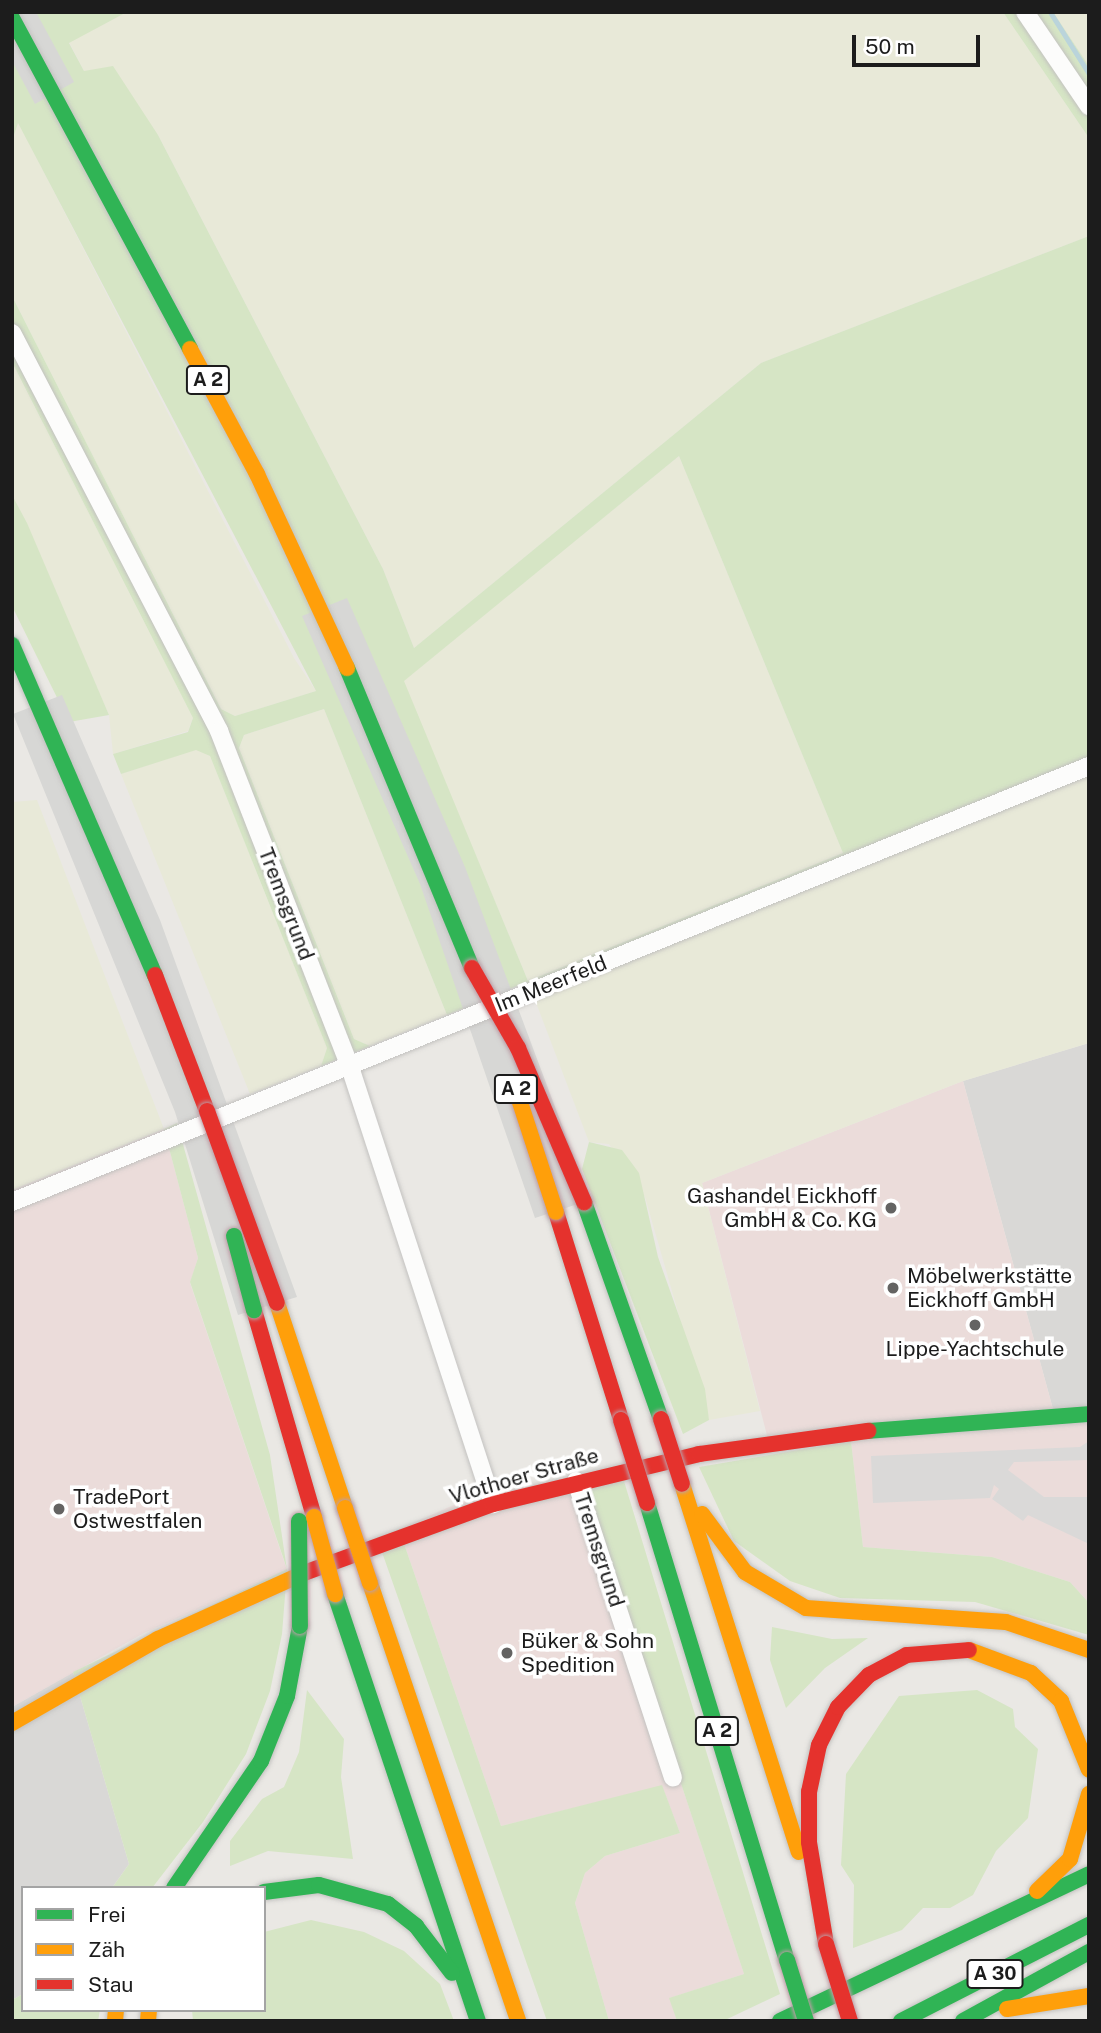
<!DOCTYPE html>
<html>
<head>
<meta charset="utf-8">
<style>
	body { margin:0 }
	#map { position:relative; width:1101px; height:2033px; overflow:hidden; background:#eae8e4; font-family:"Public Sans",sans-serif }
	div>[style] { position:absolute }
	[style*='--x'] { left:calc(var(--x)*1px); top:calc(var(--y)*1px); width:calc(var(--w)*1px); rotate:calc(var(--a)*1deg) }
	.residential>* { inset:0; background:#d9d8d6 }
	.commercial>* { inset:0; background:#ebdcda }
	.farmland>* { inset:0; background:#e8e9d8 }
	.grass>* { inset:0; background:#d6e5c5 }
	.parking>* { inset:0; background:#dad9d8 }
	.pier>* { inset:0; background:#d7d7d5 }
	.stream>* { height:5px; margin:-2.5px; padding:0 2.5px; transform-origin:2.5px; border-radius:2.5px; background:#bad4db }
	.roads { filter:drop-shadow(0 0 2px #c3c2c0) drop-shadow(0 0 2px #c3c2c0) }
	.street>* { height:18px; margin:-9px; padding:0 9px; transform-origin:9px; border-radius:9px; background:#fcfcfb }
	.fast>* { height:16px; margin:-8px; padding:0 8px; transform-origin:8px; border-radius:8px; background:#30b455 }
	.slow>* { height:16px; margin:-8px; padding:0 8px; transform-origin:8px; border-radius:8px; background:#ff9f0a }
	.jam>* { height:16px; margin:-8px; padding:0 8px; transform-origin:8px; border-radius:8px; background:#e5322d }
	.bridges { filter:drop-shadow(0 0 2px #bc9ea6) drop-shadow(0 0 2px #bc9ea6) }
	.fast-bridge>* { height:16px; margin:-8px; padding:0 8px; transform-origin:8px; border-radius:8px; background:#30b455 }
	.slow-bridge>* { height:16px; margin:-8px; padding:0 8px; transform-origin:8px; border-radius:8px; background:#ff9f0a }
	.jam-bridge>* { height:16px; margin:-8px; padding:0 8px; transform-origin:8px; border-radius:8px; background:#e5322d }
	.dots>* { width:19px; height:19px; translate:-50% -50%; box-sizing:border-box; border:4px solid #fff; border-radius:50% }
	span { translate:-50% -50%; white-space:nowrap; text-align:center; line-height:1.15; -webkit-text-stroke:7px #fff; paint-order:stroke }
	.shield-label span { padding:2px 5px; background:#fff; border:2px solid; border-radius:5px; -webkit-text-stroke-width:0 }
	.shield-label { font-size:19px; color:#1c1c1c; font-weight:700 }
	.street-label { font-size:21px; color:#1c1c1c }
	.poi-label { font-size:21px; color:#1c1c1c }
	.right { translate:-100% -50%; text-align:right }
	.left { translate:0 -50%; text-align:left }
	.frame { position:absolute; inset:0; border:14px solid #1c1c1c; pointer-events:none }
	.legend { position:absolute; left:21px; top:1886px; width:245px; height:126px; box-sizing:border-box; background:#fff; border:2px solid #a4a4a4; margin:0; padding:9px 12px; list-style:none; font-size:21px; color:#1c1c1c }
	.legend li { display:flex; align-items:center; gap:14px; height:35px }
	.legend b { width:35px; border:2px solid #a4a4a4 }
	.scale { position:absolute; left:852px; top:35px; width:128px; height:32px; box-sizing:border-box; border:4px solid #1c1c1c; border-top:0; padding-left:9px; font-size:21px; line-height:24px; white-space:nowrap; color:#1c1c1c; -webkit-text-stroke:5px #fff; paint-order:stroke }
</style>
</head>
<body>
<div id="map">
	<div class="residential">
		<div style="clip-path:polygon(1089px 1043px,1089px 1406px,1053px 1409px,963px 1081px)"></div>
		<div style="clip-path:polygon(73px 1672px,129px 1864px,112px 1888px,23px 1888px,23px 1994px,12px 2000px,12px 1707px)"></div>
	</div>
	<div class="commercial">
		<div style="clip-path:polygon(963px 1081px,1053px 1409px,1089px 1406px,1089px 1603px,1070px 1582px,992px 1557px,863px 1547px,851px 1441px,771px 1451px,702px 1183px)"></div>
		<div style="clip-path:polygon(164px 1129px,198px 1258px,190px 1283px,287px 1570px,144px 1633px,12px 1707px,12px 1190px)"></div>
		<div style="clip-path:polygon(579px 1475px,744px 1974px,670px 1998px,677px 2021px,609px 2021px,575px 1903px,585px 1873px,605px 1856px,680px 1833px,662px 1786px,501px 1826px,399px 1529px,470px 1498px)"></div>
	</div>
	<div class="farmland">
		<div style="clip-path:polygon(127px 12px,1003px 12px,1089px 138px,1089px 236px,761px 363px,414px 648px,383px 569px,158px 135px,84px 71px,69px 42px)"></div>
		<div style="clip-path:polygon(1053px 12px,1089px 12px,1089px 66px)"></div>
		<div style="clip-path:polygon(18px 122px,294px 658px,316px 691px,235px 716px,221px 709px,12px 296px,12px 141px)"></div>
		<div style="clip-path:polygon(12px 362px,193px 718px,188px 731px,113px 754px,109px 715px,12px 495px)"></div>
		<div style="clip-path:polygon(679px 456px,843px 853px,528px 981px,403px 681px)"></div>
		<div style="clip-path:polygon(324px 709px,447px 1015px,370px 1046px,354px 1039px,239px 748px,244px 735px)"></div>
		<div style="clip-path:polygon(196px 749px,210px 756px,327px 1048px,321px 1066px,250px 1094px,121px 774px)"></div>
		<div style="clip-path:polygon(1089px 776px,1089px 1043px,963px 1081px,702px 1183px,760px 1411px,709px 1420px,645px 1197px,609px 1144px,589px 1142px,535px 1000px)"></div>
		<div style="clip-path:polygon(37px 800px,164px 1129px,12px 1190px,12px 802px)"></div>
	</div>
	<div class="grass">
		<div style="clip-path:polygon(evenodd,12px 12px,127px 12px,69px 43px,84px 71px,113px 66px,158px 135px,383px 569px,414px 648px,761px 363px,1089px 236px,1089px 776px,535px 1000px,527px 982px,447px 1015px,324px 709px,244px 735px,239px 748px,354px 1039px,370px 1046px,321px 1066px,327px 1048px,210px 756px,196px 750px,121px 774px,113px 754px,188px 732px,193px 718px,12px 362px,12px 296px,221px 709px,235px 716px,316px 691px,18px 123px,12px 141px,12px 12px,679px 456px,843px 853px,528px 981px,404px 681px,679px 456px)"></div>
		<div style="clip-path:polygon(1003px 12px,1053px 12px,1089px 66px,1089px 138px)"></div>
		<div style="clip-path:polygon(12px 495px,27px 523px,109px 715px,69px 722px,12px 606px)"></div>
		<div style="clip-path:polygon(177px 1123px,270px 1455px,287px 1570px,282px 1634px,270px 1691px,246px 1754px,203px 1822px,152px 1888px,112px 1888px,129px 1864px,73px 1672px,287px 1569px,190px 1282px,198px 1258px,164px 1129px)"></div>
		<div style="clip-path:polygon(589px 1142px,622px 1150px,639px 1173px,658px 1257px,705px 1389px,709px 1420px,683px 1434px,582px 1169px)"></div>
		<div style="clip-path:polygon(851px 1441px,863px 1547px,992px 1557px,1070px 1582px,1089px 1603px,1089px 1635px,975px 1602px,840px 1598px,790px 1581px,734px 1541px,699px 1467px)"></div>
		<div style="clip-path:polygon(620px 1468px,780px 1994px,723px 2021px,677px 2021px,669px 1998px,744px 1974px,579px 1475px)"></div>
		<div style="clip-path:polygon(399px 1529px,501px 1826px,662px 1785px,680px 1833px,605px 1856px,585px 1873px,575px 1903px,609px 2021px,547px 2021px,377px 1538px)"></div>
		<div style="clip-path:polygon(772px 1627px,832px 1639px,868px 1638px,825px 1668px,786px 1708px,770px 1660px)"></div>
		<div style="clip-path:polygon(307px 1690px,344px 1739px,341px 1777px,353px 1859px,268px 1851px,230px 1866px,230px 1841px,262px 1799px,284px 1787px,299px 1752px)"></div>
		<div style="clip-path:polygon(977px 1690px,1013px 1709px,1015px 1727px,1038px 1749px,1028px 1818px,996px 1851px,973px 1895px,950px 1908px,923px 1908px,902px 1930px,853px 1948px,854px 1885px,841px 1865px,846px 1774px,899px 1696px)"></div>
		<div style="clip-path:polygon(311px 1920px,364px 1932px,404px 1951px,440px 1984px,454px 2021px,193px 2021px,192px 2010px,264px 2010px,264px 1932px)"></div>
		<div style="clip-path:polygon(23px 1994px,23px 2010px,100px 2010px,98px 2021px,12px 2021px,12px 2000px)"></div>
	</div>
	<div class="parking">
		<div style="clip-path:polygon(1089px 1441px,1089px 1460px,1014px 1462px,1008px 1470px,1044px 1497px,1089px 1497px,1089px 1544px,1028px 1515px,1023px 1521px,992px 1499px,999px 1489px,994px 1485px,990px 1498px,873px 1503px,871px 1456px,1080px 1447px)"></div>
	</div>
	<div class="pier">
		<div style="clip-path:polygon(12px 12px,36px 12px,74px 82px,35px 104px,12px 61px)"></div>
		<div style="clip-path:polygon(347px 598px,465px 867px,590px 1200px,535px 1218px,420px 884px,302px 616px)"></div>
		<div style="clip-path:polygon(62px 695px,160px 920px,297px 1297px,238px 1315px,175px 1112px,13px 714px)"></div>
	</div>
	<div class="stream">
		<div style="--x:1050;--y:12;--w:73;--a:57.8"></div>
	</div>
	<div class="roads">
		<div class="street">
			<div style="--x:1025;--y:12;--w:114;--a:55.8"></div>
			<div style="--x:12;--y:333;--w:449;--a:62.5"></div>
			<div style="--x:219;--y:731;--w:361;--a:68.7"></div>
			<div style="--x:350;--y:1067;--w:460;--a:71.9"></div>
			<div style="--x:12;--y:1202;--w:1162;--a:-22.04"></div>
			<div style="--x:576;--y:1481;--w:312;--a:71.9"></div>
		</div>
		<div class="fast">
			<div style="--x:12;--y:18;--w:376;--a:61.7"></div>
			<div style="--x:12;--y:645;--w:360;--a:66.6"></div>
			<div style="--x:347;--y:668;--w:325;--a:67.4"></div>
			<div style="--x:584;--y:1202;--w:230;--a:70.5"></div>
			<div style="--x:868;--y:1431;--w:222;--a:-4.4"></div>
			<div style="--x:647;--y:1503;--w:478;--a:73"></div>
			<div style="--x:335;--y:1594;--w:450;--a:71.5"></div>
			<div style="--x:174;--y:1888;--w:154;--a:-55.6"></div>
			<div style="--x:261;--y:1761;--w:70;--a:-68.2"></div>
			<div style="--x:287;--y:1696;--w:71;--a:-79.5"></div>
			<div style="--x:264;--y:1892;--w:55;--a:-7.3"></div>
			<div style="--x:319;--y:1885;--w:72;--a:15.4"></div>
			<div style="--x:388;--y:1904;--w:36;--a:38"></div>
			<div style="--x:416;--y:1926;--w:59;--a:52.5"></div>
			<div style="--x:780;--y:2021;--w:342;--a:-25.4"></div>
			<div style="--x:901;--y:2021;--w:211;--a:-27.1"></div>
			<div style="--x:963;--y:2021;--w:144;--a:-28.7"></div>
		</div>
		<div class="slow">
			<div style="--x:190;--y:349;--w:142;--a:61.8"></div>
			<div style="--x:257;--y:474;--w:214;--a:65.1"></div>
			<div style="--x:277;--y:1303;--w:216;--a:71.6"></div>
			<div style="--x:682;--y:1484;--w:386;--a:72.4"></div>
			<div style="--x:702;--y:1514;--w:72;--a:53.4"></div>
			<div style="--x:745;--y:1572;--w:71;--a:30.5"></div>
			<div style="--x:806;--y:1608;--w:200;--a:4"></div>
			<div style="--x:1006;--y:1622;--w:88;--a:18.6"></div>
			<div style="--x:370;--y:1583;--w:462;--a:71.3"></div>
			<div style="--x:969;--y:1650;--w:66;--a:20.4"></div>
			<div style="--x:1031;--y:1673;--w:41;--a:43"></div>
			<div style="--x:1061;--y:1701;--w:74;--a:67.9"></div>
			<div style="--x:12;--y:1723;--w:168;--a:-29.9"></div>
			<div style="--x:158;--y:1639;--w:160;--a:-24.3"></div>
			<div style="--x:1037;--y:1891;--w:46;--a:-44.1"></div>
			<div style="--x:1070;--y:1859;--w:68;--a:-73.7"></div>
			<div style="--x:1007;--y:2009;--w:83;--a:-9"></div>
			<div style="--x:115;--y:2021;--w:11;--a:-85"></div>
			<div style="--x:148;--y:2021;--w:11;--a:-85"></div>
		</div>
		<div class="jam">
			<div style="--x:155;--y:975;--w:146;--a:69.1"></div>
			<div style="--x:556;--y:1212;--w:218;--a:72.6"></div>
			<div style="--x:254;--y:1310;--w:216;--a:73.8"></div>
			<div style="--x:304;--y:1573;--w:201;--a:-20.1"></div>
			<div style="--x:493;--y:1504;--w:212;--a:-13.6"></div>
			<div style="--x:699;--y:1454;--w:171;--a:-7.8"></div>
			<div style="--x:826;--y:1944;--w:103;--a:-99.5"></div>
			<div style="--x:809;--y:1842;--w:50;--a:-90"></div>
			<div style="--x:809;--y:1792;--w:48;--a:-78"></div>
			<div style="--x:819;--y:1745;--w:42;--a:-63.4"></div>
			<div style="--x:838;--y:1707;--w:45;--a:-45.9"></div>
			<div style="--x:869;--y:1675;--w:43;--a:-27.8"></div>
			<div style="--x:907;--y:1655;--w:62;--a:-4.6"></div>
		</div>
	</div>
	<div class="bridges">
		<div class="fast-bridge">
			<div style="--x:234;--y:1236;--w:77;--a:74.9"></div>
			<div style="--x:299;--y:1521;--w:105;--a:89.5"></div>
			<div style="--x:787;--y:1960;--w:64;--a:72.7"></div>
		</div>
		<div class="slow-bridge">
			<div style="--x:517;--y:1093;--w:125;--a:71.9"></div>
			<div style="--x:345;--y:1508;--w:79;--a:71.6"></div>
			<div style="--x:314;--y:1517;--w:80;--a:74.7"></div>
		</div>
		<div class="jam-bridge">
			<div style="--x:472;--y:968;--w:92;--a:60.1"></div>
			<div style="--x:518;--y:1048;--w:168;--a:66.8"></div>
			<div style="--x:207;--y:1111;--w:204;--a:70"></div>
			<div style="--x:661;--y:1419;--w:68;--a:72.1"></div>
			<div style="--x:621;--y:1420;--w:87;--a:72.6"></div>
			<div style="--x:826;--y:1944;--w:81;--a:72.7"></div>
		</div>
	</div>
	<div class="dots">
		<div style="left:891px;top:1208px;background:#646362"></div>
		<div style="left:893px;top:1288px;background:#646362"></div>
		<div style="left:975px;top:1325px;background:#646362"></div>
		<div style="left:59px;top:1509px;background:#646362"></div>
		<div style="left:507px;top:1653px;background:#646362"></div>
	</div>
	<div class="shield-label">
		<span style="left:208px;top:380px">A 2</span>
		<span style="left:516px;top:1089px">A 2</span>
		<span style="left:717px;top:1731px">A 2</span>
		<span style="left:995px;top:1974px">A 30</span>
	</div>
	<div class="street-label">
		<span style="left:286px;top:904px;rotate:69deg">Tremsgrund</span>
		<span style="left:551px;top:984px;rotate:-22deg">Im Meerfeld</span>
		<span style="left:524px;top:1476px;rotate:-16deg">Vlothoer Straße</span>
		<span style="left:599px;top:1550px;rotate:72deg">Tremsgrund</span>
	</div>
	<div class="poi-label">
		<span class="right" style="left:877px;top:1208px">Gashandel Eickhoff<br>GmbH &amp; Co. KG</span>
		<span class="left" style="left:907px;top:1288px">Möbelwerkstätte<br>Eickhoff GmbH</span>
		<span style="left:975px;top:1349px">Lippe-Yachtschule</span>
		<span class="left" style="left:73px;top:1509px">TradePort<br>Ostwestfalen</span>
		<span class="left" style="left:521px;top:1653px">Büker &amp; Sohn<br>Spedition</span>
	</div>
	<div class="frame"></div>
	<ul class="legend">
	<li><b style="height:9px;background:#30b455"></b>Frei</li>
	<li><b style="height:9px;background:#ff9f0a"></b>Zäh</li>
	<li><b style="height:9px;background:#e5322d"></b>Stau</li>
	</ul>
	<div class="scale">50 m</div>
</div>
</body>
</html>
